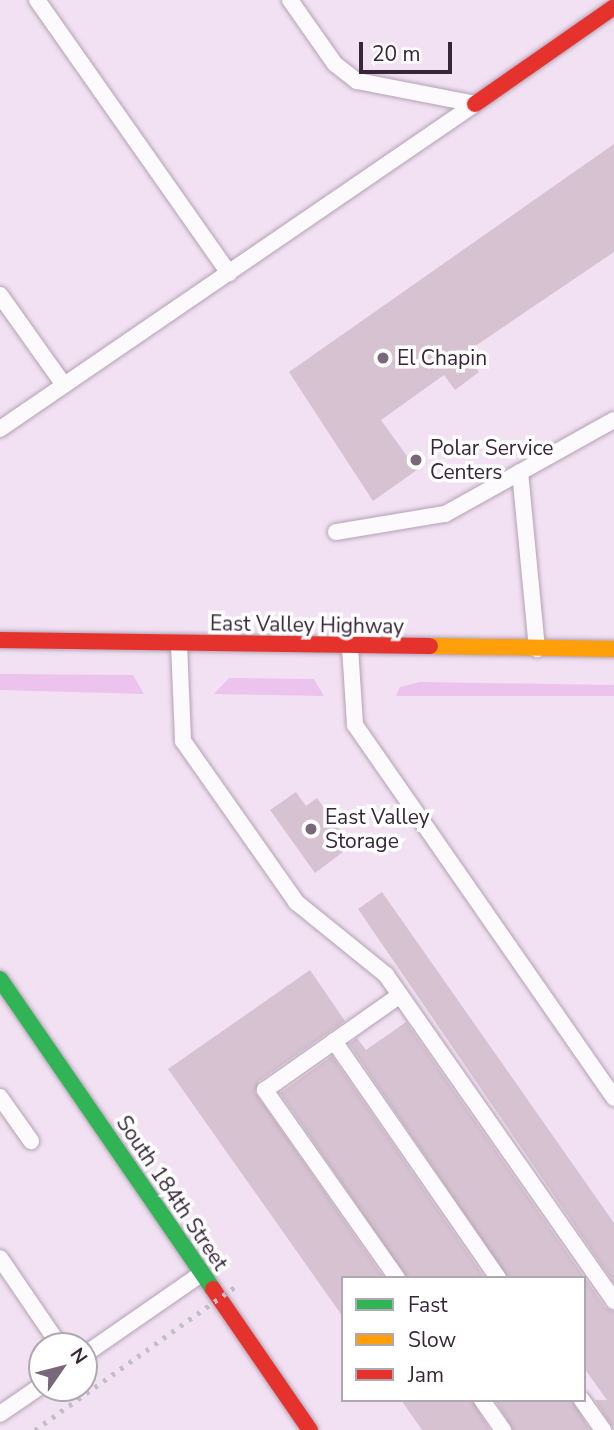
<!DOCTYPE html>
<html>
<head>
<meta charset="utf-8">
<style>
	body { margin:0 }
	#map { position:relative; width:614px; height:1430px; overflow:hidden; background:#f2e1f3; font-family:"Nunito Sans",sans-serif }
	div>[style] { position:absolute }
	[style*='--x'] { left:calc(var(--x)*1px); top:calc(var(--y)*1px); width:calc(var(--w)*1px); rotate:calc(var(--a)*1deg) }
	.green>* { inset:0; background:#ebc3ec }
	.building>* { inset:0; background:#d6c2d1 }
	.roads { filter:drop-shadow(0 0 2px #b3a2b3) drop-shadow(0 0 2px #b3a2b3) }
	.lane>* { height:16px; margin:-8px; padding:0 8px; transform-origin:8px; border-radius:8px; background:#fdfafd }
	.fast>* { height:16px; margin:-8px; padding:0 8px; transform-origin:8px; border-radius:8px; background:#30b455 }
	.slow>* { height:16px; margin:-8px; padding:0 8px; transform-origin:8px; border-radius:8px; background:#ff9f0a }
	.jam>* { height:16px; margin:-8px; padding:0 8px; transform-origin:8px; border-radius:8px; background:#e5322d }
	.rail>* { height:5px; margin-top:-2.5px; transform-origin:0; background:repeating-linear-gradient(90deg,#c2bec3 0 3.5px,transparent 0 10.5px) }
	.dots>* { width:19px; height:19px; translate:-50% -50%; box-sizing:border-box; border:4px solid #fff; border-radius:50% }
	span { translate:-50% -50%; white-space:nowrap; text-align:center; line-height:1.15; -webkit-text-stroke:7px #fff; paint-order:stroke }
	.poi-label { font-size:21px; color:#382539 }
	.left { translate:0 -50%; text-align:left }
	.street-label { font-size:21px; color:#382539 }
	.legend { position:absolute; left:341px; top:1276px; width:245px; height:126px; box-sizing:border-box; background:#fff; border:2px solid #afa8b0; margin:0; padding:9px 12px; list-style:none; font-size:21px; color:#382539 }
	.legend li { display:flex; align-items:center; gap:14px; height:35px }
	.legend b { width:35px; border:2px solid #afa8b0 }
	.north { position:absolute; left:28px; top:1332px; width:70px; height:70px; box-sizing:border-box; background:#fff; border:2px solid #afa8b0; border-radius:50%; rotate:55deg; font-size:19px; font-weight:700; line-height:28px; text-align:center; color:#382539 }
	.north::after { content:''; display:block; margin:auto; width:24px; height:32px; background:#79677a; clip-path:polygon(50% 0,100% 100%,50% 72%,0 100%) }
	.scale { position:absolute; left:359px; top:42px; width:93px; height:32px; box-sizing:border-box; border:4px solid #382539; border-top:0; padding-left:9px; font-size:21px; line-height:24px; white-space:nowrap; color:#382539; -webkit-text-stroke:5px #fff; paint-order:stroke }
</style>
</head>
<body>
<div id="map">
	<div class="green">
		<div style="clip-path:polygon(0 674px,133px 675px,144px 694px,0 690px)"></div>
		<div style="clip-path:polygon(229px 678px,314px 679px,324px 696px,214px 694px)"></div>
		<div style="clip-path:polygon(420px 682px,614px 685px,614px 696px,396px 696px,400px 687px)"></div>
	</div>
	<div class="building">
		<div style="clip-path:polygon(614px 144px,614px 252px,465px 353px,479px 372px,455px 390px,444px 375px,381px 420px,417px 470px,373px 501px,289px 372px)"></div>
		<div style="clip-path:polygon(296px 792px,306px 806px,317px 798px,351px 846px,315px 873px,270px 810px)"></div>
		<div style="clip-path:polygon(382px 892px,614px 1223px,614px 1283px,358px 909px)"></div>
		<div style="clip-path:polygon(310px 970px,345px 1021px,259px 1081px,255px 1092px,384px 1278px,343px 1278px,343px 1317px,168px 1069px)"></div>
		<div style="clip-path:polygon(406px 1022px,605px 1307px,614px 1311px,614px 1430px,595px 1400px,607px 1400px,584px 1368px,584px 1278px,508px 1278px,349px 1044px,357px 1038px,366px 1050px)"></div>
		<div style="clip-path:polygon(332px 1056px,485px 1278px,407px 1278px,280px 1093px)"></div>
		<div style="clip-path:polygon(401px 1400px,472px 1400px,490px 1430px,422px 1430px)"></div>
		<div style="clip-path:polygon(495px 1400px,572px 1400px,590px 1430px,513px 1430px)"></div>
	</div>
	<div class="roads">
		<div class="lane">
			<div style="--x:37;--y:0;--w:334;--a:54.9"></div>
			<div style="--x:290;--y:0;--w:78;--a:54.9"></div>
			<div style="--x:335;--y:64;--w:28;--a:38"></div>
			<div style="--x:357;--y:81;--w:120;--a:11"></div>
			<div style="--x:0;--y:295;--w:110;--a:54.6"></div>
			<div style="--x:0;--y:429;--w:576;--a:-34.38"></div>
			<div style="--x:520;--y:472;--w:178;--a:84.5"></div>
			<div style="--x:336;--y:532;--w:110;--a:-9.4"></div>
			<div style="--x:445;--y:514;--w:193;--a:-29.1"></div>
			<div style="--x:179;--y:644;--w:97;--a:87.6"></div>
			<div style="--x:183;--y:741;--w:197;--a:54.9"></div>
			<div style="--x:296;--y:902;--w:116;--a:39"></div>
			<div style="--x:386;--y:975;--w:398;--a:55"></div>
			<div style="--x:350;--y:647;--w:78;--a:86.3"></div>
			<div style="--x:355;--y:725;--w:454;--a:55.2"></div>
			<div style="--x:334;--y:1041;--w:288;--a:55.3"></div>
			<div style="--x:0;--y:1097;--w:54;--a:54.8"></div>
			<div style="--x:0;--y:1258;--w:107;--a:55.7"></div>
			<div style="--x:397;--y:1278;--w:230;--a:-125.1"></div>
			<div style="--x:265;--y:1090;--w:165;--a:-35.1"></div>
			<div style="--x:84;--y:1355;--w:142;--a:-34.7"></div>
			<div style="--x:482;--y:1400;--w:37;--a:55"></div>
			<div style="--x:582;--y:1400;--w:37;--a:55"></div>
			<div style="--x:0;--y:1414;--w:51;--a:-34.6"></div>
		</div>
		<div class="fast">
			<div style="--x:0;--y:979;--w:376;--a:55.5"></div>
		</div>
		<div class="slow">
			<div style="--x:430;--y:646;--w:184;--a:0.9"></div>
		</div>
		<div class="jam">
			<div style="--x:475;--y:104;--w:169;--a:-34.9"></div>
			<div style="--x:0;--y:640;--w:430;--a:0.8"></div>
			<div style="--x:213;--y:1289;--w:171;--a:55.5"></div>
		</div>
	</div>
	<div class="rail">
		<div style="--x:35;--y:1430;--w:247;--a:-35.6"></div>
	</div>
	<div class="dots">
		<div style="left:383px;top:358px;background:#79677a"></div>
		<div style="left:416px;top:460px;background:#79677a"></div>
		<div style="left:311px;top:829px;background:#79677a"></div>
	</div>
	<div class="poi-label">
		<span class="left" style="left:397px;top:358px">El Chapin</span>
		<span class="left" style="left:430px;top:460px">Polar Service<br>Centers</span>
		<span class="left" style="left:325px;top:829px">East Valley<br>Storage</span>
	</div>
	<div class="street-label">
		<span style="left:307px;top:625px;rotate:1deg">East Valley Highway</span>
		<span style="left:172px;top:1193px;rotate:56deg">South 184th Street</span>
	</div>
	<ul class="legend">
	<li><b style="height:9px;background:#30b455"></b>Fast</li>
	<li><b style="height:9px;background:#ff9f0a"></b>Slow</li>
	<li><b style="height:9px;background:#e5322d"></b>Jam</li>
	</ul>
	<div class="north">N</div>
	<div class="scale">20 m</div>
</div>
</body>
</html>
